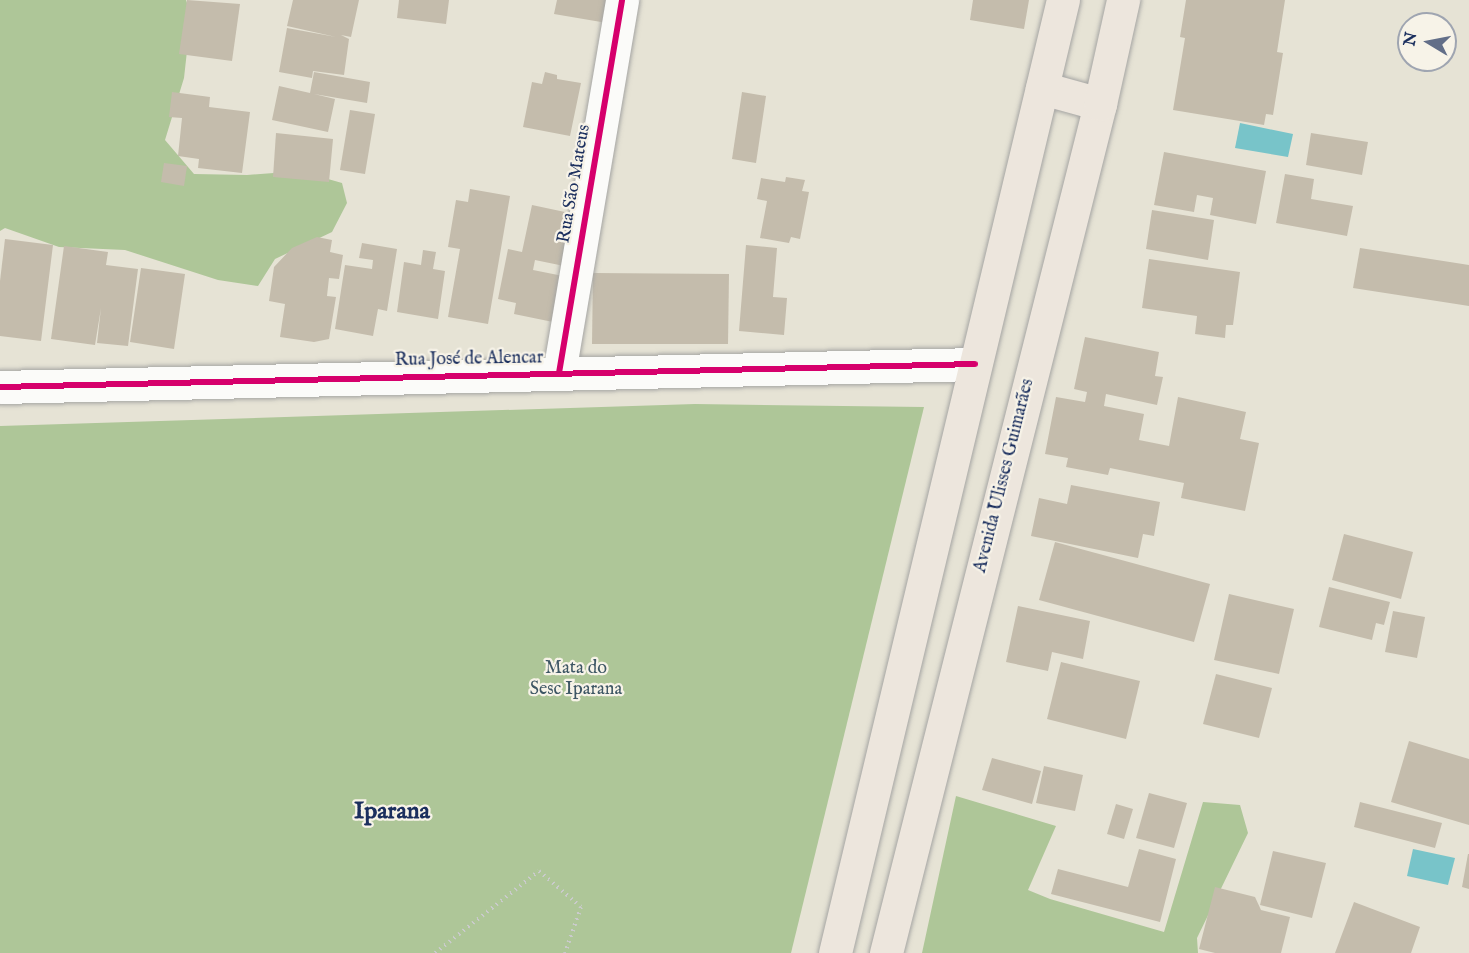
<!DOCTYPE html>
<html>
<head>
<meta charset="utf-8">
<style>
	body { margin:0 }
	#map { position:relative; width:1469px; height:953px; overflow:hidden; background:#e6e3d5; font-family:"IM FELL English",serif }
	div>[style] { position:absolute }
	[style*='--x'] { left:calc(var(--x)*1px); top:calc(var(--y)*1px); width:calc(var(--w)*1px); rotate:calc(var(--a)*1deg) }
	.forest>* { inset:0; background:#aec698 }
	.water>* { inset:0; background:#78c4c9 }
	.building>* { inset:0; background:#c4bcac }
	.path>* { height:4px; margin-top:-2px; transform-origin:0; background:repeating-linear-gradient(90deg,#cacbcc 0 1.5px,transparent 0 6px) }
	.roads { filter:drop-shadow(0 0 2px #a5a5a3) drop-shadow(0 0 2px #a5a5a3) }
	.minor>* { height:33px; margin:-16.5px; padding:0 16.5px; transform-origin:16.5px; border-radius:16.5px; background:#fbfbf9 }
	.major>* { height:33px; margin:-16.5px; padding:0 16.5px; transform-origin:16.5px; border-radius:16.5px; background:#ede6dd }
	.cycleway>* { height:6px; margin:-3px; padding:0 3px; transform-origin:3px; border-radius:3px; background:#d6006c }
	span { translate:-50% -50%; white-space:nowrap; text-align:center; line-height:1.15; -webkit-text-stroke:4.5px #f7f3e8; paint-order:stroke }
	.street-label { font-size:18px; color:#1b2f5e }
	.park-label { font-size:18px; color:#3d5664 }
	.district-label { font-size:24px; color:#1b2f5e; font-weight:700 }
	.north { position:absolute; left:1397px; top:12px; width:60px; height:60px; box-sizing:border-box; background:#f7f3e8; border:2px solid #9fa5b1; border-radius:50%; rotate:280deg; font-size:16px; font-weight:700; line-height:24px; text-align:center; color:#1b2f5e }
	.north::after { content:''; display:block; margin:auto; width:21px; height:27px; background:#626e88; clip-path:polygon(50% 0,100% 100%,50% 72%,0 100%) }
</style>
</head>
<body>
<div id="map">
	<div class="forest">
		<div style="clip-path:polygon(0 0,186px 0,191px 15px,184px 78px,165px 140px,194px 174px,247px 175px,300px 171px,342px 183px,347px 203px,332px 232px,275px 259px,258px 286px,218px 280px,125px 250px,59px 247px,5px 228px,0 231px)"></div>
		<div style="clip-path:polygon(695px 404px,924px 407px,791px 953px,0 953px,0 426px)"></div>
		<div style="clip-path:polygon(956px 796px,1056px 826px,1028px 890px,1050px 899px,1164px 932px,1203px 802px,1240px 805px,1248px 833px,1197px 938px,1198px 953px,922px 953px)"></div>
	</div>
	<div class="water">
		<div style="clip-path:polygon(1240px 123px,1293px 134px,1288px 157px,1235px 148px)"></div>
		<div style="clip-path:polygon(1413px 849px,1455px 858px,1448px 885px,1407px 876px)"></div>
	</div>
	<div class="building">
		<div style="clip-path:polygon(187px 0,240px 4px,232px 61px,179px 54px)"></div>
		<div style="clip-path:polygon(293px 0,359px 0,351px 37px,341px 35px,349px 39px,344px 75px,313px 71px,312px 78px,279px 72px,287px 28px,336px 37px,287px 26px)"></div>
		<div style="clip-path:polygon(399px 0,449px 0,446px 24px,397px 18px)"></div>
		<div style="clip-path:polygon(557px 0,610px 0,607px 23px,554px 14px)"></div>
		<div style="clip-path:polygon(973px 0,1029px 0,1024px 29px,970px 20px)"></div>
		<div style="clip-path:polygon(1186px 0,1285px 0,1277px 52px,1283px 53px,1273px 115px,1266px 114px,1264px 125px,1173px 110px,1185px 38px,1180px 37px)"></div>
		<div style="clip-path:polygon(314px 72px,370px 82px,367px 103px,314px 94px,335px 99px,328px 132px,272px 120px,279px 86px,310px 93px)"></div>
		<div style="clip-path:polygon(545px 72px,557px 75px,557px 79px,581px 83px,570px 136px,523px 127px,532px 82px,542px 84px)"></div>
		<div style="clip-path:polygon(172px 92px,210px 97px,209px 107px,250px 112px,242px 173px,198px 168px,199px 159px,178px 156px,182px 118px,169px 117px)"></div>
		<div style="clip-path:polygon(742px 92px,766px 96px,756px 163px,732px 159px)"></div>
		<div style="clip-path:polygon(350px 110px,375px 114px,365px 174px,340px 170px)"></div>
		<div style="clip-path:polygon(276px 133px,333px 139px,329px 182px,273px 177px)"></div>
		<div style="clip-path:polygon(1311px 133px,1368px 142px,1362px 175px,1306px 165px)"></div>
		<div style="clip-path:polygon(1164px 152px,1266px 171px,1256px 224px,1210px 215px,1213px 198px,1197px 195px,1194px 212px,1154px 205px)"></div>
		<div style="clip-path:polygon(164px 163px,187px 166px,184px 186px,161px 182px)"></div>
		<div style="clip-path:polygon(1285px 174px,1314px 179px,1311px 199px,1353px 206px,1347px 236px,1276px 223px)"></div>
		<div style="clip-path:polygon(786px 177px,805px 180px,802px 191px,809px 192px,800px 239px,791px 237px,789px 243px,760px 238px,767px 201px,757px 199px,761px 178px,785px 182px)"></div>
		<div style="clip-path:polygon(470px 189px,510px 196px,488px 324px,448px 317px,460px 249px,448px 247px,456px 200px,468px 202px)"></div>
		<div style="clip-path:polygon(532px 205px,579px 215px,569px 267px,535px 260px,533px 270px,563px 276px,553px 322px,514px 314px,516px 303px,498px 299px,508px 249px,522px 252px)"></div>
		<div style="clip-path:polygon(1152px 210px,1214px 220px,1208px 260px,1146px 249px)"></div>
		<div style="clip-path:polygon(317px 237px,332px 240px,330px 252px,343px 255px,339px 279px,329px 278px,327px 296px,336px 297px,329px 339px,314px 342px,280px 337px,285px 304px,269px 301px,274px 267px,292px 248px)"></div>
		<div style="clip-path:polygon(5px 239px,53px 245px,41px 341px,0 336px,0 281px)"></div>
		<div style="clip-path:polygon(362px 243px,397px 249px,387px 311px,378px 309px,373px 336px,335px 329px,345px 265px,372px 269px,373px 260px,359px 258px)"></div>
		<div style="clip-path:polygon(746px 245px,777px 248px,773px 297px,787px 298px,784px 335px,739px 331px)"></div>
		<div style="clip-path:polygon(64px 246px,108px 252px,106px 265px,138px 269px,128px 346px,97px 343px,101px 308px,95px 345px,51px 339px)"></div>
		<div style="clip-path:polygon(1360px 248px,1469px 265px,1469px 306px,1353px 288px)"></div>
		<div style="clip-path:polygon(423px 250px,436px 252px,433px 269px,445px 271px,438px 319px,397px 312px,404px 262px,421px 265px)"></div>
		<div style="clip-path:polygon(1149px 259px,1240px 272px,1233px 325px,1226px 325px,1225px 338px,1195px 334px,1197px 316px,1142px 308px)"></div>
		<div style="clip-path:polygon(141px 268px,185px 274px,174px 349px,130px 342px)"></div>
		<div style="clip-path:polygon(593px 273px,729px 274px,728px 344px,592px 344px)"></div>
		<div style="clip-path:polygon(1085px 337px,1159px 352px,1155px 376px,1163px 377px,1157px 405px,1106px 394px,1104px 406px,1144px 414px,1139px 440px,1169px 446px,1178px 397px,1246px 412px,1240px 439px,1259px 443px,1245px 511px,1181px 498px,1184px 483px,1110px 468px,1108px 475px,1066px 467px,1068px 458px,1045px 454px,1056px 397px,1085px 402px,1087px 392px,1074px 389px)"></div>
		<div style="clip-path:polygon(1071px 485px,1160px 502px,1154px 536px,1143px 534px,1138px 558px,1031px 536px,1039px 498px,1067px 504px)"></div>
		<div style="clip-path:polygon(1344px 534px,1413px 552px,1401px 599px,1332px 580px)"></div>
		<div style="clip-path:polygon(1055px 542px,1210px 584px,1194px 642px,1039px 600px)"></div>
		<div style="clip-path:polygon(1329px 587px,1390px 602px,1384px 625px,1376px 623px,1372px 640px,1319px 627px)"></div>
		<div style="clip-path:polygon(1229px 594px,1294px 609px,1279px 674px,1214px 660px)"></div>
		<div style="clip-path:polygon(1018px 606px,1090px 621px,1083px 659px,1052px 652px,1048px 671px,1006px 662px)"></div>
		<div style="clip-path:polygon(1393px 611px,1425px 617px,1417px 658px,1385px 652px)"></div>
		<div style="clip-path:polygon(1061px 662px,1140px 681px,1126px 739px,1047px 719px)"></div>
		<div style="clip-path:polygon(1216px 674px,1272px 688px,1259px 738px,1203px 724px)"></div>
		<div style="clip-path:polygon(1409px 741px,1469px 759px,1469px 825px,1391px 802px)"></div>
		<div style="clip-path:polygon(992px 758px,1041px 771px,1032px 804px,982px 790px)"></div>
		<div style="clip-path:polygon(1044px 766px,1083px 775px,1075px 811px,1036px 803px)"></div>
		<div style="clip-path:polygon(1149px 793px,1187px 803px,1174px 848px,1136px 838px)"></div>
		<div style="clip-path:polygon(1360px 802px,1442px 823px,1435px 848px,1354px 827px)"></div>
		<div style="clip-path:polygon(1116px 804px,1133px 809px,1124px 839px,1107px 834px)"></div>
		<div style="clip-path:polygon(1139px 849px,1176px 859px,1160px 922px,1051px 894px,1058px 869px,1128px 887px)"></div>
		<div style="clip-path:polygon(1273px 851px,1326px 863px,1312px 918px,1260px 905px)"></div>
		<div style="clip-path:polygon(1468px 854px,1469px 854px,1469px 889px,1462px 887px)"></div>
		<div style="clip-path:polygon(1215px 887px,1255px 897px,1261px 910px,1290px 917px,1281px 953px,1215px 953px,1199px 949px)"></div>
		<div style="clip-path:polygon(1354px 902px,1420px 927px,1411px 953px,1335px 953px)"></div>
	</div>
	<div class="path">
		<div style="--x:435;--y:953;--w:132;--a:-38.3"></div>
		<div style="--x:539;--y:871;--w:55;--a:40.6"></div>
		<div style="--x:581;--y:907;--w:49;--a:109.2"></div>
	</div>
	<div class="roads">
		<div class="minor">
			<div style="--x:559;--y:373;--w:378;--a:-80.4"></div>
			<div style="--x:0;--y:387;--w:975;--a:-1.35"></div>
		</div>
		<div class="major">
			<div style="--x:1042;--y:88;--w:60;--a:15.4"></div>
			<div style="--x:835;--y:953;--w:980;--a:-76.55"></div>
			<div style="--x:886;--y:953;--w:876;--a:-75.85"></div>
			<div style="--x:1100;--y:104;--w:107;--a:-77.5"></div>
		</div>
	</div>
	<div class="cycleway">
		<div style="--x:559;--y:373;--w:378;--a:-80.4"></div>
		<div style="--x:0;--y:387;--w:975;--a:-1.35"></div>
	</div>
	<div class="street-label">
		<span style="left:575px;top:184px;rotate:-80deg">Rua São Mateus</span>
		<span style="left:469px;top:360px;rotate:-1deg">Rua José de Alencar</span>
		<span style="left:1005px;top:476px;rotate:-76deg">Avenida Ulisses Guimarães</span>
	</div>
	<div class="park-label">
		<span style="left:576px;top:680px">Mata do<br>Sesc Iparana</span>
	</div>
	<div class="district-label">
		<span style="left:392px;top:812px">Iparana</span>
	</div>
	<div class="north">N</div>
</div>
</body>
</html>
